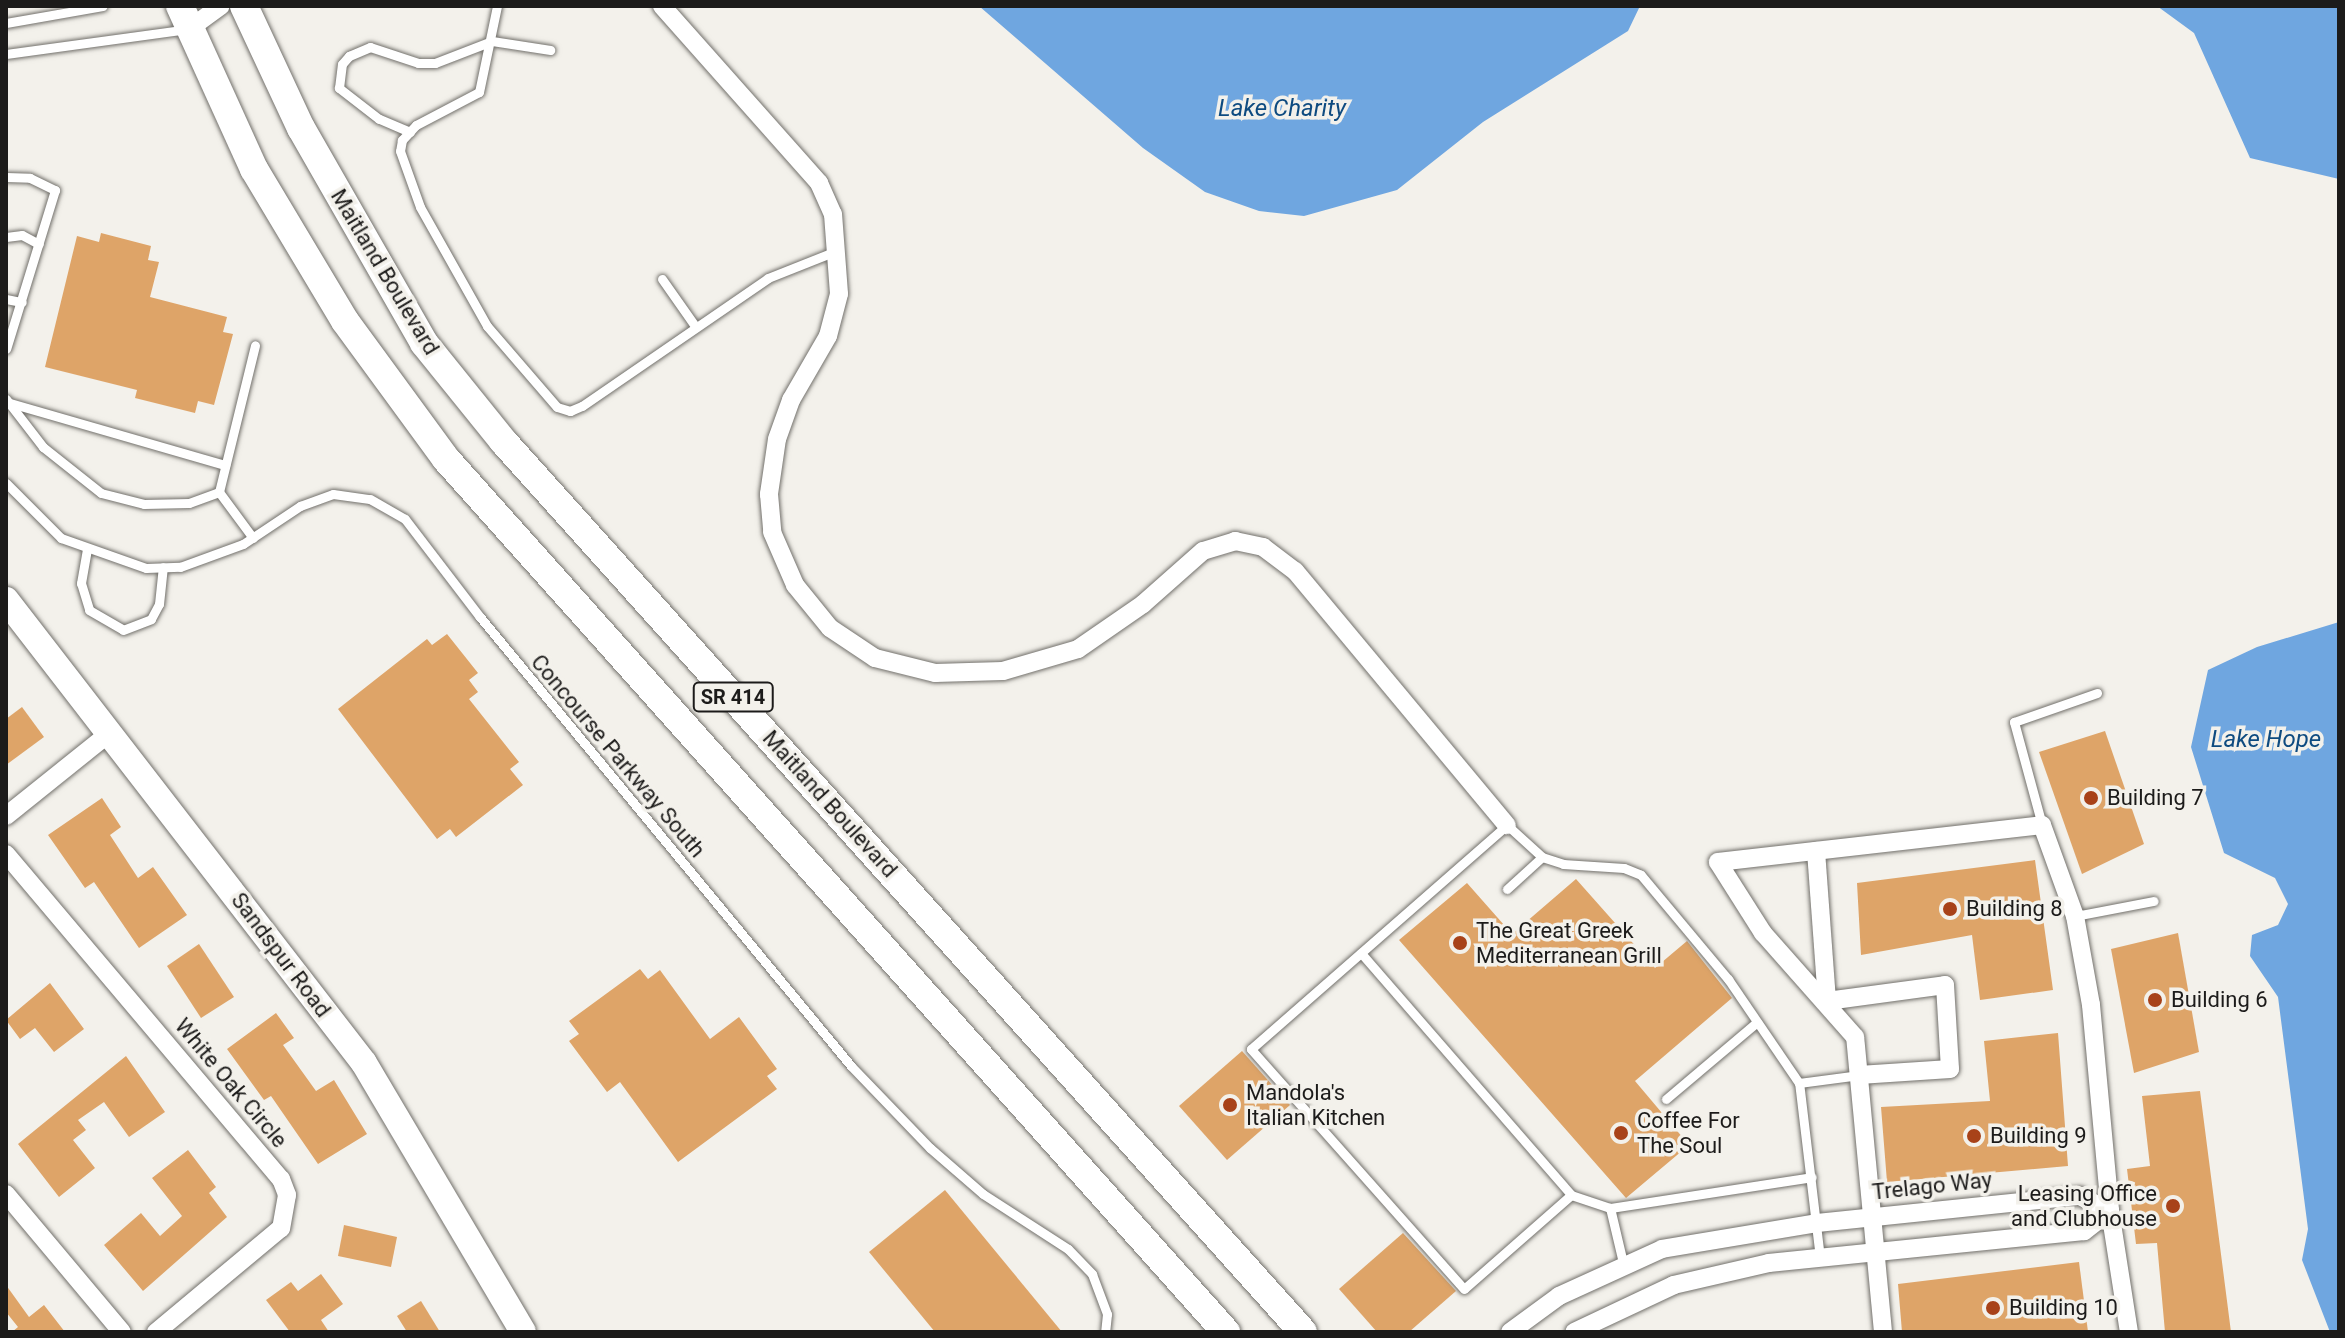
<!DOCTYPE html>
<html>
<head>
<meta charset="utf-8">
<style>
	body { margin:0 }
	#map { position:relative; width:2345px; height:1338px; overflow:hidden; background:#f3f1eb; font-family:Roboto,sans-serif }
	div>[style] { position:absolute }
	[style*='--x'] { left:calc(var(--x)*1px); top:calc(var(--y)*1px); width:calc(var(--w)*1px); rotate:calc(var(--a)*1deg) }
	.water>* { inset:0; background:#6fa6e0 }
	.building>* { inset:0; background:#dea468 }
	.roads { filter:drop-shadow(0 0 2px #72706b) drop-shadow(0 0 2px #72706b) }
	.lane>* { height:9px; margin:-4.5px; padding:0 4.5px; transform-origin:4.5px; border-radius:4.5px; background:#fff }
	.street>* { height:18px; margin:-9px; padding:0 9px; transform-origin:9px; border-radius:9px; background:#fff }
	.secondary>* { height:26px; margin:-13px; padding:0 13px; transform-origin:13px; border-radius:13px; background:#fff }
	.primary>* { height:28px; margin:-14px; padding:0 14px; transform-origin:14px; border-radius:14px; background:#fff }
	.dots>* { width:22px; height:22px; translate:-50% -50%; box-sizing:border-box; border:4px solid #f3f1eb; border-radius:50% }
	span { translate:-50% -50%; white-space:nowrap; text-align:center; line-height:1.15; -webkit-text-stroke:7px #f3f1eb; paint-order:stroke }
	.shield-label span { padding:2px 6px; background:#f3f1eb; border:2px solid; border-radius:6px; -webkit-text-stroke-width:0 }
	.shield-label { font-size:20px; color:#1c1b1a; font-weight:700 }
	.street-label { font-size:22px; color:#1c1b1a }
	.poi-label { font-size:22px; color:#1c1b1a }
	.left { translate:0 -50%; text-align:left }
	.right { translate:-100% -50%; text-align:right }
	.water-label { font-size:24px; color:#0e4b80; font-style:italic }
	.frame { position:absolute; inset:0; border:8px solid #1c1b1a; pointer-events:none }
</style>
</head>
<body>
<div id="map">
	<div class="water">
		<div style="clip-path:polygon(979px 6px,1640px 6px,1628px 31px,1483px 122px,1397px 190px,1304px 216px,1259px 211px,1205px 192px,1143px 148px)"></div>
		<div style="clip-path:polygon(2157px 6px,2339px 6px,2339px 179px,2250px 158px,2194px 33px)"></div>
		<div style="clip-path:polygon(2339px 622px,2339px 1332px,2330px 1332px,2302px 1260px,2308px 1229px,2278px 997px,2250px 956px,2252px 935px,2278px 925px,2288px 904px,2275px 878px,2224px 853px,2191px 747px,2208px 670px,2257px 647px)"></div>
	</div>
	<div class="building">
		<div style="clip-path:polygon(101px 233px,151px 246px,148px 260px,159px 262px,150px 297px,227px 317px,223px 332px,233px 334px,214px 405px,198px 401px,195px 413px,135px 398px,137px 390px,45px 367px,77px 236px,99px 242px)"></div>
		<div style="clip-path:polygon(447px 634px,478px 673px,469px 680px,478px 692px,469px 699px,519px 762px,510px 769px,523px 785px,456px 837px,450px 829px,437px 839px,338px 709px,427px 639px,432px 645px)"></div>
		<div style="clip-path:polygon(22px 707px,44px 737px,6px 765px,6px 719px)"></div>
		<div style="clip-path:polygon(2105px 731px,2144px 844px,2082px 874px,2039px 752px)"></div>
		<div style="clip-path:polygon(102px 798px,121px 827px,110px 835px,138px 878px,153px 867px,187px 915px,139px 948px,94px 882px,85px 888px,48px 835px)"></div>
		<div style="clip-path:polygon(2035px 860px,2053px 990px,1980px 1000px,1972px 935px,1861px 955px,1857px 883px)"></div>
		<div style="clip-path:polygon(1576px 879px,1655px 968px,1687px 941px,1732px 998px,1635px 1081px,1689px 1145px,1626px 1198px,1399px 940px,1467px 883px,1512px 934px)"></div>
		<div style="clip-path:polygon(2178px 933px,2199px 1052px,2134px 1073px,2111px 949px)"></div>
		<div style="clip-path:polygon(199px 944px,234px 997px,201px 1018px,167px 966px)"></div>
		<div style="clip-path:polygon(640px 969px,648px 979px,660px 970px,710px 1039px,739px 1017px,777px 1069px,767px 1076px,777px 1089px,678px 1162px,620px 1082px,607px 1092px,569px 1041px,579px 1034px,569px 1021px)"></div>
		<div style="clip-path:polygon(50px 983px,84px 1029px,54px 1052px,35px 1028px,20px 1039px,6px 1020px)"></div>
		<div style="clip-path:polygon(276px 1013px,294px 1038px,283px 1045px,316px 1091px,334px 1080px,367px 1134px,318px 1164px,271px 1096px,264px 1100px,227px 1049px)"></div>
		<div style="clip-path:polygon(2058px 1033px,2068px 1166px,1887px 1182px,1881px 1107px,1990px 1101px,1984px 1041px)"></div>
		<div style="clip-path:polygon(1242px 1051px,1290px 1105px,1227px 1160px,1179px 1106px)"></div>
		<div style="clip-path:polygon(126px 1056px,165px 1112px,129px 1137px,104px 1102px,78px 1120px,86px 1130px,73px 1140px,95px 1168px,59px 1197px,18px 1144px)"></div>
		<div style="clip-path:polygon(2200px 1091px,2231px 1332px,2165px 1332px,2157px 1243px,2136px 1244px,2127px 1169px,2150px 1166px,2142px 1096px)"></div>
		<div style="clip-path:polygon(188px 1150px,216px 1187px,209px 1193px,227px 1217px,143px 1291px,104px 1245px,141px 1213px,160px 1236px,182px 1216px,152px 1178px)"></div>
		<div style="clip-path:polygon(945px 1190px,1062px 1332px,935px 1332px,869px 1252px)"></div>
		<div style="clip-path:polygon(344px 1225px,397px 1237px,391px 1267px,338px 1256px)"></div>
		<div style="clip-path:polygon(1403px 1233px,1456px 1291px,1409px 1332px,1377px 1332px,1339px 1289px)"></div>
		<div style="clip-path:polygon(2079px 1262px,2088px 1332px,1902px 1332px,1898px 1284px)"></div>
		<div style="clip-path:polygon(321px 1274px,343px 1304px,321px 1320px,329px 1332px,290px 1332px,266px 1300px,291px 1282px,298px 1291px)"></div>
		<div style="clip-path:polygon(6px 1285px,29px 1317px,44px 1305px,65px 1332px,12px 1332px,18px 1327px,6px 1312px)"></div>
		<div style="clip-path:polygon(421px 1301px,440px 1332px,407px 1332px,397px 1316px)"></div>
	</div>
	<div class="roads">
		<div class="lane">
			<div style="--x:497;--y:6;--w:88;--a:101.8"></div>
			<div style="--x:479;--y:92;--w:71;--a:152.4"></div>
			<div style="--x:416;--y:125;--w:21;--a:133"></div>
			<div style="--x:402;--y:140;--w:11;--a:100"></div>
			<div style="--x:400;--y:151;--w:59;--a:70.3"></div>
			<div style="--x:420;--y:207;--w:137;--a:60.6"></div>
			<div style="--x:487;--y:326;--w:107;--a:49.2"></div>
			<div style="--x:557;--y:407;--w:14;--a:17"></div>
			<div style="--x:570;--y:411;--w:13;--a:-23"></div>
			<div style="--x:582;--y:406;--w:226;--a:-34.5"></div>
			<div style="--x:768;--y:278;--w:73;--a:-21.7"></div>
			<div style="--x:6;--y:23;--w:98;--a:-9.9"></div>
			<div style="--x:6;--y:54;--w:185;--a:-7.8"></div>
			<div style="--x:410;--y:132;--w:34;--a:-157"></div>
			<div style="--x:379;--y:119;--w:51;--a:-142.2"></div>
			<div style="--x:339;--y:88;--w:24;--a:-83"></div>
			<div style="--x:342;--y:64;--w:11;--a:-49"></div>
			<div style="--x:349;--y:56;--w:23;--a:-23"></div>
			<div style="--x:370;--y:47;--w:51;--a:18.4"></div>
			<div style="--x:418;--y:63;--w:17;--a:0"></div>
			<div style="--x:435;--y:63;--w:61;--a:-21.1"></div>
			<div style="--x:492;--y:41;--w:59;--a:8.8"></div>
			<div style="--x:6;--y:177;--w:24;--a:2"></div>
			<div style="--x:30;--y:178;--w:28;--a:26"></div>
			<div style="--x:55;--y:190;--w:166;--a:107.1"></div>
			<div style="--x:6;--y:237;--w:16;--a:-7"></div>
			<div style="--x:22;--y:235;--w:19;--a:28"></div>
			<div style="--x:662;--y:279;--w:57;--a:54.9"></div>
			<div style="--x:6;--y:299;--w:16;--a:11"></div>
			<div style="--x:6;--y:399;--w:61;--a:52.4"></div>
			<div style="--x:43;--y:447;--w:74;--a:38.4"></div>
			<div style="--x:101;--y:493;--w:44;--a:14.3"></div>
			<div style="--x:144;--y:504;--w:45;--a:-1.3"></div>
			<div style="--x:189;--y:503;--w:32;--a:-20"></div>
			<div style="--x:219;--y:492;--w:151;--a:-76.2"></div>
			<div style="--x:10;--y:403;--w:224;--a:16.1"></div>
			<div style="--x:6;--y:483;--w:78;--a:45"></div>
			<div style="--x:61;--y:538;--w:90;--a:19.4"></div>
			<div style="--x:146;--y:568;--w:34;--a:-2"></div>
			<div style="--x:180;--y:567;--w:67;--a:-20.1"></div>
			<div style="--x:243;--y:544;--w:69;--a:-33.7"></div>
			<div style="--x:300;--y:506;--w:35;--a:-20"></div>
			<div style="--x:333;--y:494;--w:37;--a:8"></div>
			<div style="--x:370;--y:499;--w:40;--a:29.7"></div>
			<div style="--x:405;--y:519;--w:123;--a:52.6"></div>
			<div style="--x:480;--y:617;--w:582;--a:50.43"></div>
			<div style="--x:851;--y:1066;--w:114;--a:46.1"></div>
			<div style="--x:930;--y:1148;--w:70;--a:41"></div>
			<div style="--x:983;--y:1194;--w:101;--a:32.9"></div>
			<div style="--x:1068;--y:1249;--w:35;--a:46"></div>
			<div style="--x:1092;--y:1274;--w:43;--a:69.4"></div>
			<div style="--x:1107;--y:1314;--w:18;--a:96"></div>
			<div style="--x:219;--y:492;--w:57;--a:53.5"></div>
			<div style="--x:87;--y:549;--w:35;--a:100"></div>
			<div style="--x:81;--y:583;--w:28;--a:73"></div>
			<div style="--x:89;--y:610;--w:39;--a:30"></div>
			<div style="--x:123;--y:630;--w:30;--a:-21"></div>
			<div style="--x:151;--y:619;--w:17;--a:-62"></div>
			<div style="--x:159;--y:604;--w:37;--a:-84"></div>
			<div style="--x:2042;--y:825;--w:107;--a:-105.2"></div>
			<div style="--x:2014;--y:722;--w:88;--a:-19.3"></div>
			<div style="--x:1507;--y:889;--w:47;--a:-42.4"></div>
			<div style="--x:2075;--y:916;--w:80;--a:-10.8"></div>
			<div style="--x:1361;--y:953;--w:320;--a:49"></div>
			<div style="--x:1666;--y:1099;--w:119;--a:-40.2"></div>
			<div style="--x:1610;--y:1208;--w:204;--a:-8.7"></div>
			<div style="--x:1820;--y:1258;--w:176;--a:-96.8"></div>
			<div style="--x:1799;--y:1083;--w:61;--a:-7.6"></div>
			<div style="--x:1624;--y:1267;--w:61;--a:-103.3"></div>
			<div style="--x:1610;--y:1208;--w:41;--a:-161.6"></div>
			<div style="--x:1571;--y:1195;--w:142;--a:138.7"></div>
			<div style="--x:1464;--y:1289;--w:321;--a:-131.6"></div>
			<div style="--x:1251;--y:1049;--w:340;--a:-41.2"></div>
			<div style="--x:1507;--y:825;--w:47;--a:42.4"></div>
			<div style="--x:1542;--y:857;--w:22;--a:18"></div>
			<div style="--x:1563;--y:864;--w:61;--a:3.8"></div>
			<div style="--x:1624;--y:868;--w:18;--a:22"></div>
			<div style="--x:1641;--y:875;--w:136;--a:50.1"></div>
			<div style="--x:1728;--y:979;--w:126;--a:55.7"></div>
		</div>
		<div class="street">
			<div style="--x:662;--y:6;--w:237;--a:48.4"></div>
			<div style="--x:819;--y:183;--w:34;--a:66"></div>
			<div style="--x:833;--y:214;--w:80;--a:85.7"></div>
			<div style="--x:839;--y:294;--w:43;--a:104.7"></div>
			<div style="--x:828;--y:336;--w:74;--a:120"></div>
			<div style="--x:791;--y:400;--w:41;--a:109.7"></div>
			<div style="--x:777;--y:439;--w:56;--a:98.3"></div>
			<div style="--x:769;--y:494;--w:38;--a:85"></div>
			<div style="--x:772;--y:532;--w:58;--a:66.5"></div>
			<div style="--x:795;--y:585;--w:55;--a:50.9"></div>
			<div style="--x:830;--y:628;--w:54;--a:33.7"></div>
			<div style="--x:875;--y:658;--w:62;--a:14"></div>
			<div style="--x:935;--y:673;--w:68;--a:-1.7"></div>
			<div style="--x:1003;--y:671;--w:78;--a:-16.3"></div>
			<div style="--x:1078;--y:649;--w:79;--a:-34.7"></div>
			<div style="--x:1143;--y:604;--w:80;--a:-41.5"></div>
			<div style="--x:1203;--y:551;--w:34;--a:-17"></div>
			<div style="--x:1235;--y:541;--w:29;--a:12"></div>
			<div style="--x:1263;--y:547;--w:40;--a:37"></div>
			<div style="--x:1295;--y:571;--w:331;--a:50.2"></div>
			<div style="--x:189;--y:29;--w:39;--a:-36"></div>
			<div style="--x:6;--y:816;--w:134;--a:-38.7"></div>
			<div style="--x:1816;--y:851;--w:150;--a:85.8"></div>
			<div style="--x:1827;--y:1001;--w:119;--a:-7.7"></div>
			<div style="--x:1945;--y:985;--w:84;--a:86.6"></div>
			<div style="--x:1950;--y:1069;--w:91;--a:176.2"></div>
			<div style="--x:6;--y:854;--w:426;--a:49.8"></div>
			<div style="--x:281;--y:1179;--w:17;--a:69"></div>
			<div style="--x:287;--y:1195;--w:34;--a:100"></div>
			<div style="--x:281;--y:1228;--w:163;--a:140.2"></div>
			<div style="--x:6;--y:1194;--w:180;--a:50"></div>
			<div style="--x:1510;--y:1332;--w:61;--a:-36.3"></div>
			<div style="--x:1559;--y:1296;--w:113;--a:-24.5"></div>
			<div style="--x:1662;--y:1249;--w:157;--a:-9.5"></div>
			<div style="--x:1817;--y:1223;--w:264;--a:-5.9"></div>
			<div style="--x:2080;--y:1196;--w:34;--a:27"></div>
			<div style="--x:2110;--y:1211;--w:33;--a:142"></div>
			<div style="--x:2084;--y:1231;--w:317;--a:174.2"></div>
			<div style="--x:1769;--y:1263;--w:98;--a:167"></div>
			<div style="--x:1674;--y:1285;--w:110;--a:154.8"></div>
			<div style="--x:1883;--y:1332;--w:296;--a:-95.4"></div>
			<div style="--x:1855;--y:1037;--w:139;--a:-131.5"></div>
			<div style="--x:1763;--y:933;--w:84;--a:-122.4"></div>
			<div style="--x:1718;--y:862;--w:326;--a:-6.5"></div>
			<div style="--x:2042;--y:825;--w:97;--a:70.1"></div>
			<div style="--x:2075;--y:916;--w:90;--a:79.8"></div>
			<div style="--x:2091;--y:1005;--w:207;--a:84.7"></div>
			<div style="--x:2110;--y:1211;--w:122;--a:81.1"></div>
		</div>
		<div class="secondary">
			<div style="--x:6;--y:600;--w:585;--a:52.29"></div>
			<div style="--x:364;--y:1063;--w:312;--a:59.4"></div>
		</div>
		<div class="primary">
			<div style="--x:180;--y:6;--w:179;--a:65.6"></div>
			<div style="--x:254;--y:169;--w:177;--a:59.1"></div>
			<div style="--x:345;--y:321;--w:171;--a:53.8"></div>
			<div style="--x:446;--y:459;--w:1171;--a:48.22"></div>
			<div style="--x:244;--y:6;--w:135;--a:65"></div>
			<div style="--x:301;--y:128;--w:248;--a:60.2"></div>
			<div style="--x:424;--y:343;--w:126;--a:51.1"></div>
			<div style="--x:503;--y:441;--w:1197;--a:48.08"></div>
		</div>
	</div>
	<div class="dots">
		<div style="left:2091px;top:798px;background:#a84219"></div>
		<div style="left:1950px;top:909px;background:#a84219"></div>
		<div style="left:1460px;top:943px;background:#a84219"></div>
		<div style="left:2155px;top:1000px;background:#a84219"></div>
		<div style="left:1230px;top:1105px;background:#a84219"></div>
		<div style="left:1621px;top:1133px;background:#a84219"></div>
		<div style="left:1974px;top:1136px;background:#a84219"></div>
		<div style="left:2173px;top:1206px;background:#a84219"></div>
		<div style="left:1993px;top:1308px;background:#a84219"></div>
	</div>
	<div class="shield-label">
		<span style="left:733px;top:697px">SR 414</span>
	</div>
	<div class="street-label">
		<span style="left:385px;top:272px;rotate:59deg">Maitland Boulevard</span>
		<span style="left:618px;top:756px;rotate:50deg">Concourse Parkway South</span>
		<span style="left:830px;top:804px;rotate:48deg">Maitland Boulevard</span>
		<span style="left:281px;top:955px;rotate:53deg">Sandspur Road</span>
		<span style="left:231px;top:1083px;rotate:50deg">White Oak Circle</span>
		<span style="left:1932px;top:1186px;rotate:-6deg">Trelago Way</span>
	</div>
	<div class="poi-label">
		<span class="left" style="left:2107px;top:798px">Building 7</span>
		<span class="left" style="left:1966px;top:909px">Building 8</span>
		<span class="left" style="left:1476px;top:943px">The Great Greek<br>Mediterranean Grill</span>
		<span class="left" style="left:2171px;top:1000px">Building 6</span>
		<span class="left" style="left:1246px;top:1105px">Mandola's<br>Italian Kitchen</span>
		<span class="left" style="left:1637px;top:1133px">Coffee For<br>The Soul</span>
		<span class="left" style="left:1990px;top:1136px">Building 9</span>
		<span class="right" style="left:2157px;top:1206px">Leasing Office<br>and Clubhouse</span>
		<span class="left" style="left:2009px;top:1308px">Building 10</span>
	</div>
	<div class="water-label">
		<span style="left:1282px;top:109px">Lake Charity</span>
		<span style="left:2266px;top:740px">Lake Hope</span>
	</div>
	<div class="frame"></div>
</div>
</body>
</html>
